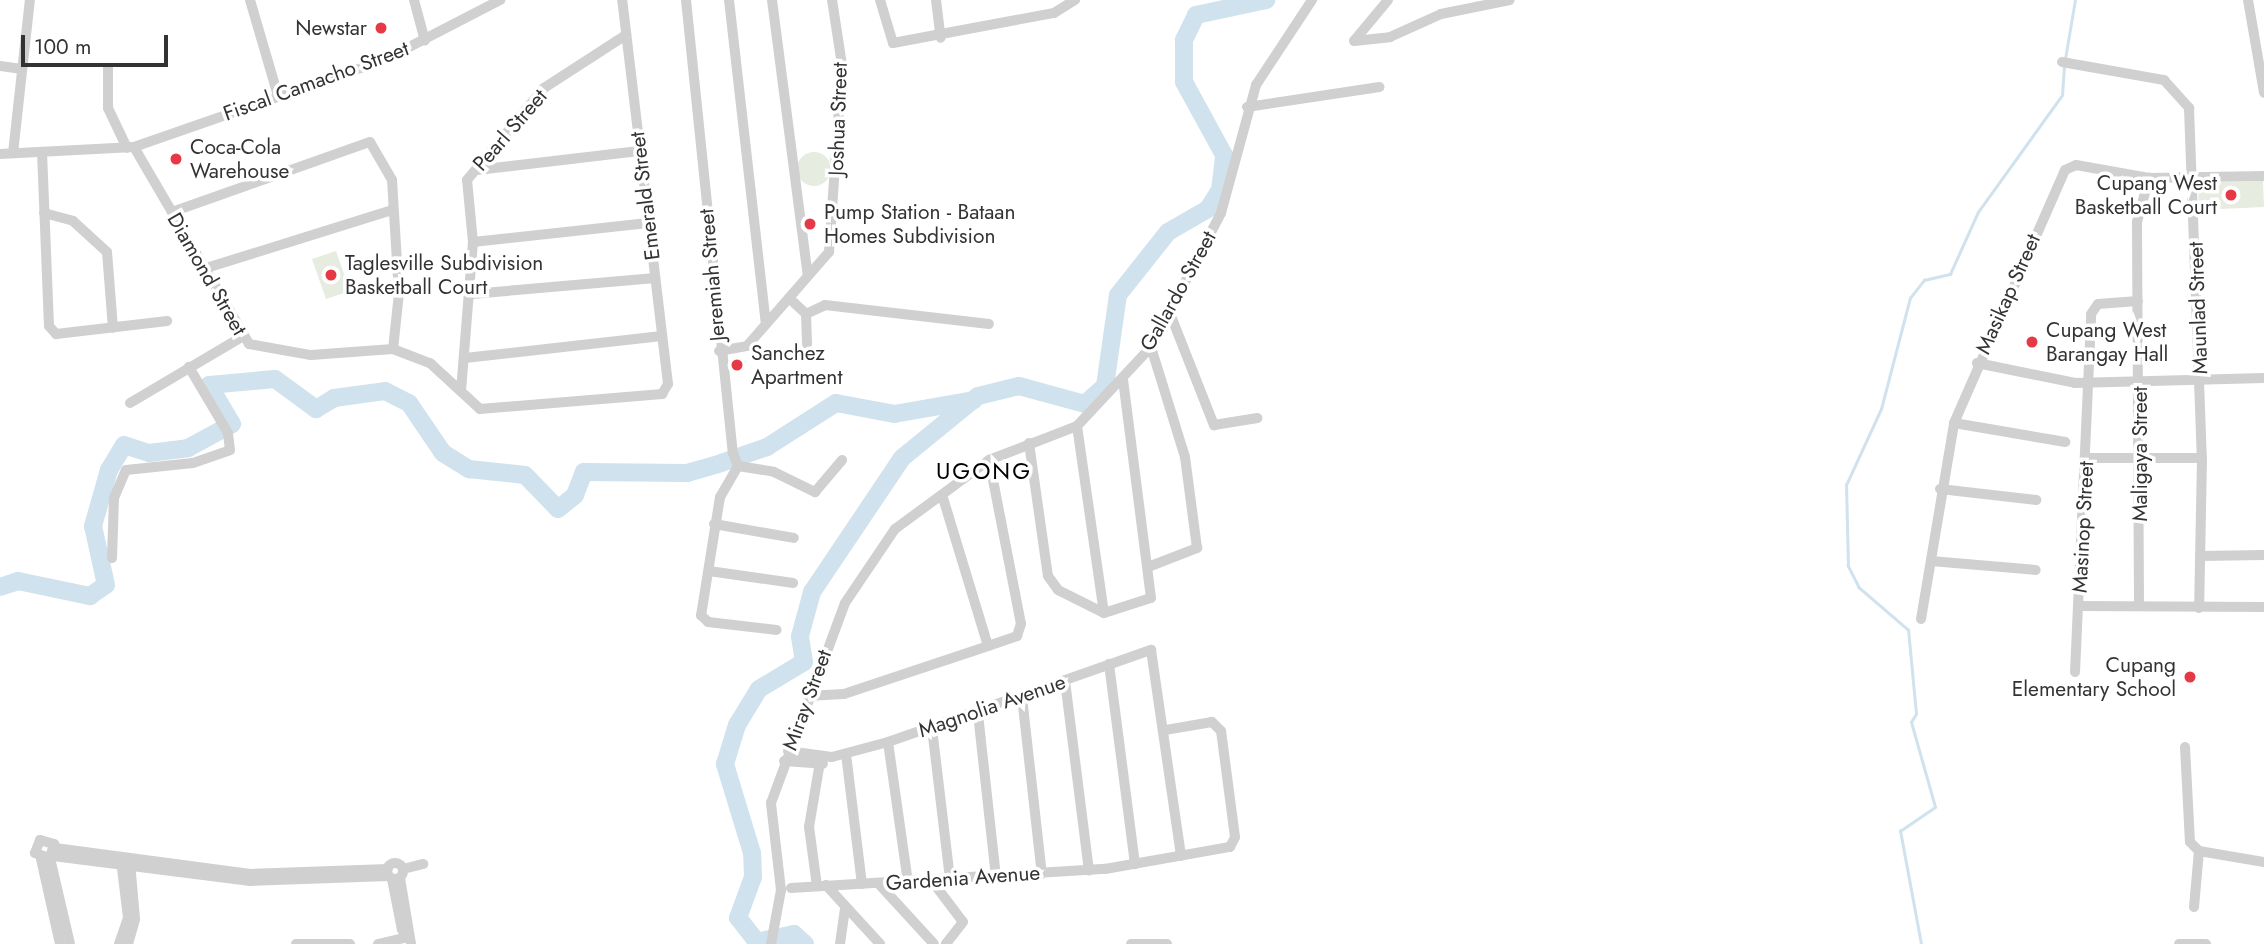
<!DOCTYPE html>
<html>
<head>
<meta charset="utf-8">
<style>
	body { margin:0 }
	#map { position:relative; width:2264px; height:944px; overflow:hidden; background:#fff; font-family:Jost,sans-serif }
	div>[style] { position:absolute }
	[style*='--x'] { left:calc(var(--x)*1px); top:calc(var(--y)*1px); width:calc(var(--w)*1px); rotate:calc(var(--a)*1deg) }
	.green>* { inset:0; background:#e6ecdf }
	.round { border-radius:50% }
	.stream>* { height:2.5px; margin:-1.25px; padding:0 1.25px; transform-origin:1.25px; border-radius:1.25px; background:#cfe2ee }
	.river>* { height:18px; margin:-9px; padding:0 9px; transform-origin:9px; border-radius:9px; background:#cfe2ee }
	.minor>* { height:10px; margin:-5px; padding:0 5px; transform-origin:5px; border-radius:5px; background:#d0d0d0 }
	.minor>.ring { margin:-5px; padding:0; box-sizing:content-box; background:none; border:10px solid #d0d0d0; border-radius:50% }
	.dots>* { width:19px; height:19px; translate:-50% -50%; box-sizing:border-box; border:4px solid #fff; border-radius:50% }
	span { translate:-50% -50%; white-space:nowrap; text-align:center; line-height:1.15; -webkit-text-stroke:7px #fff; paint-order:stroke }
	.poi-label { font-size:21px; color:#333 }
	.right { translate:-100% -50%; text-align:right }
	.left { translate:0 -50%; text-align:left }
	.street-label { font-size:21px; color:#333 }
	.neighbourhood-label { font-size:23px; color:#000; letter-spacing:2px }
	.scale { position:absolute; left:21px; top:35px; width:147px; height:32px; box-sizing:border-box; border:4px solid #333; border-top:0; padding-left:9px; font-size:21px; line-height:24px; white-space:nowrap; color:#333; -webkit-text-stroke:5px #fff; paint-order:stroke }
</style>
</head>
<body>
<div id="map">
	<div class="green">
		<div class="round" style="left:797px;top:152px;width:34px;height:34px"></div>
		<div style="clip-path:polygon(2263px 181px,2264px 207px,2199px 210px,2198px 183px)"></div>
		<div style="clip-path:polygon(336px 251px,350px 291px,326px 299px,312px 259px)"></div>
	</div>
	<div class="stream">
		<div style="--x:2065;--y:59;--w:60;--a:-80.4"></div>
		<div style="--x:1921;--y:944;--w:115;--a:-100.5"></div>
		<div style="--x:1900;--y:831;--w:42;--a:-34.4"></div>
		<div style="--x:1935;--y:807;--w:88;--a:-105.8"></div>
		<div style="--x:1911;--y:722;--w:9;--a:-58"></div>
		<div style="--x:1916;--y:714;--w:84;--a:-95.4"></div>
		<div style="--x:1908;--y:630;--w:65;--a:-139.4"></div>
		<div style="--x:1859;--y:588;--w:25;--a:-117"></div>
		<div style="--x:1848;--y:566;--w:81;--a:-91.4"></div>
		<div style="--x:1846;--y:485;--w:84;--a:-65.3"></div>
		<div style="--x:1881;--y:409;--w:115;--a:-75.4"></div>
		<div style="--x:1910;--y:298;--w:23;--a:-52"></div>
		<div style="--x:1924;--y:280;--w:27;--a:-13"></div>
		<div style="--x:1950;--y:274;--w:68;--a:-65.7"></div>
		<div style="--x:1978;--y:212;--w:144;--a:-54.3"></div>
		<div style="--x:2062;--y:95;--w:28;--a:-86"></div>
	</div>
	<div class="river">
		<div style="--x:0;--y:587;--w:19;--a:-18"></div>
		<div style="--x:18;--y:581;--w:74;--a:11.8"></div>
		<div style="--x:90;--y:596;--w:19;--a:-35"></div>
		<div style="--x:106;--y:585;--w:60;--a:-102.4"></div>
		<div style="--x:93;--y:526;--w:58;--a:-74.1"></div>
		<div style="--x:109;--y:470;--w:29;--a:-59"></div>
		<div style="--x:124;--y:445;--w:26;--a:18"></div>
		<div style="--x:149;--y:453;--w:39;--a:-7"></div>
		<div style="--x:188;--y:448;--w:50;--a:-28.6"></div>
		<div style="--x:232;--y:424;--w:45;--a:-120.5"></div>
		<div style="--x:209;--y:385;--w:66;--a:-5.2"></div>
		<div style="--x:275;--y:379;--w:51;--a:36.2"></div>
		<div style="--x:316;--y:409;--w:21;--a:-31"></div>
		<div style="--x:334;--y:398;--w:51;--a:-7.8"></div>
		<div style="--x:385;--y:391;--w:27;--a:27"></div>
		<div style="--x:409;--y:403;--w:60;--a:55.8"></div>
		<div style="--x:443;--y:453;--w:31;--a:32"></div>
		<div style="--x:469;--y:469;--w:56;--a:6.1"></div>
		<div style="--x:525;--y:475;--w:47;--a:45.9"></div>
		<div style="--x:558;--y:509;--w:22;--a:-39"></div>
		<div style="--x:575;--y:495;--w:25;--a:-69"></div>
		<div style="--x:584;--y:472;--w:103;--a:0.6"></div>
		<div style="--x:687;--y:473;--w:35;--a:-16"></div>
		<div style="--x:721;--y:463;--w:49;--a:-19.2"></div>
		<div style="--x:767;--y:447;--w:82;--a:-32.5"></div>
		<div style="--x:836;--y:403;--w:59;--a:10.7"></div>
		<div style="--x:894;--y:414;--w:81;--a:-9.9"></div>
		<div style="--x:805;--y:944;--w:15;--a:-138"></div>
		<div style="--x:794;--y:934;--w:38;--a:168"></div>
		<div style="--x:757;--y:942;--w:31;--a:-128"></div>
		<div style="--x:738;--y:918;--w:44;--a:-69.9"></div>
		<div style="--x:753;--y:877;--w:24;--a:-92"></div>
		<div style="--x:752;--y:853;--w:93;--a:-106.9"></div>
		<div style="--x:725;--y:764;--w:41;--a:-72.9"></div>
		<div style="--x:737;--y:725;--w:42;--a:-58.6"></div>
		<div style="--x:759;--y:689;--w:52;--a:-31"></div>
		<div style="--x:804;--y:662;--w:26;--a:-99"></div>
		<div style="--x:800;--y:636;--w:46;--a:-74.7"></div>
		<div style="--x:812;--y:592;--w:161;--a:-56.1"></div>
		<div style="--x:902;--y:458;--w:98;--a:-39.2"></div>
		<div style="--x:978;--y:396;--w:42;--a:-13.7"></div>
		<div style="--x:1019;--y:386;--w:68;--a:15.3"></div>
		<div style="--x:1085;--y:404;--w:27;--a:-42"></div>
		<div style="--x:1105;--y:386;--w:92;--a:-81.9"></div>
		<div style="--x:1118;--y:295;--w:80;--a:-51.6"></div>
		<div style="--x:1168;--y:232;--w:46;--a:-29.9"></div>
		<div style="--x:1208;--y:209;--w:22;--a:-58"></div>
		<div style="--x:1220;--y:190;--w:35;--a:-83"></div>
		<div style="--x:1224;--y:155;--w:83;--a:-118.7"></div>
		<div style="--x:1184;--y:82;--w:42;--a:-90"></div>
		<div style="--x:1184;--y:40;--w:28;--a:-64"></div>
		<div style="--x:1196;--y:15;--w:72;--a:-12.1"></div>
	</div>
	<div class="minor">
		<div style="--x:250;--y:0;--w:100;--a:73.7"></div>
		<div style="--x:414;--y:0;--w:42;--a:75"></div>
		<div style="--x:686;--y:0;--w:455;--a:84.1"></div>
		<div style="--x:733;--y:453;--w:14;--a:69"></div>
		<div style="--x:738;--y:466;--w:36;--a:9"></div>
		<div style="--x:774;--y:472;--w:46;--a:26"></div>
		<div style="--x:815;--y:492;--w:42;--a:-49.8"></div>
		<div style="--x:729;--y:0;--w:326;--a:83.5"></div>
		<div style="--x:772;--y:0;--w:278;--a:82.6"></div>
		<div style="--x:880;--y:0;--w:45;--a:73.2"></div>
		<div style="--x:893;--y:43;--w:164;--a:-10.6"></div>
		<div style="--x:1054;--y:13;--w:25;--a:-32"></div>
		<div style="--x:936;--y:0;--w:38;--a:83"></div>
		<div style="--x:1388;--y:0;--w:53;--a:129.7"></div>
		<div style="--x:1354;--y:41;--w:36;--a:-6"></div>
		<div style="--x:1390;--y:37;--w:56;--a:-24.3"></div>
		<div style="--x:1441;--y:14;--w:70;--a:-11.5"></div>
		<div style="--x:2248;--y:0;--w:94;--a:80.2"></div>
		<div style="--x:2062;--y:62;--w:104;--a:10"></div>
		<div style="--x:2164;--y:80;--w:38;--a:48"></div>
		<div style="--x:2189;--y:108;--w:350;--a:87.9"></div>
		<div style="--x:2202;--y:458;--w:150;--a:91.1"></div>
		<div style="--x:0;--y:66;--w:22;--a:8"></div>
		<div style="--x:108;--y:68;--w:40;--a:90"></div>
		<div style="--x:108;--y:108;--w:44;--a:64.6"></div>
		<div style="--x:1247;--y:107;--w:134;--a:-8.6"></div>
		<div style="--x:134;--y:147;--w:228;--a:59.7"></div>
		<div style="--x:249;--y:344;--w:63;--a:10.1"></div>
		<div style="--x:311;--y:355;--w:82;--a:-4.2"></div>
		<div style="--x:393;--y:349;--w:40;--a:21"></div>
		<div style="--x:430;--y:363;--w:68;--a:42.6"></div>
		<div style="--x:480;--y:409;--w:183;--a:-4.7"></div>
		<div style="--x:662;--y:394;--w:12;--a:-59"></div>
		<div style="--x:668;--y:384;--w:387;--a:-96.8"></div>
		<div style="--x:42;--y:152;--w:174;--a:87.7"></div>
		<div style="--x:49;--y:326;--w:11;--a:49"></div>
		<div style="--x:56;--y:334;--w:112;--a:-6.7"></div>
		<div style="--x:13;--y:153;--w:154;--a:-83.7"></div>
		<div style="--x:0;--y:154;--w:134;--a:-3"></div>
		<div style="--x:134;--y:147;--w:265;--a:-19.2"></div>
		<div style="--x:384;--y:60;--w:131;--a:-27.3"></div>
		<div style="--x:477;--y:170;--w:163;--a:-6.7"></div>
		<div style="--x:172;--y:212;--w:210;--a:-19.5"></div>
		<div style="--x:370;--y:142;--w:44;--a:59.9"></div>
		<div style="--x:392;--y:180;--w:113;--a:86.5"></div>
		<div style="--x:399;--y:293;--w:56;--a:96.1"></div>
		<div style="--x:44;--y:213;--w:30;--a:15"></div>
		<div style="--x:73;--y:221;--w:46;--a:42.4"></div>
		<div style="--x:107;--y:252;--w:76;--a:85.5"></div>
		<div style="--x:473;--y:242;--w:176;--a:-6.2"></div>
		<div style="--x:203;--y:269;--w:199;--a:-17.3"></div>
		<div style="--x:472;--y:294;--w:184;--a:-5"></div>
		<div style="--x:789;--y:298;--w:23;--a:43"></div>
		<div style="--x:806;--y:314;--w:30;--a:88"></div>
		<div style="--x:1169;--y:311;--w:123;--a:68.5"></div>
		<div style="--x:1214;--y:425;--w:44;--a:-9.2"></div>
		<div style="--x:806;--y:314;--w:21;--a:-25"></div>
		<div style="--x:825;--y:305;--w:165;--a:6.6"></div>
		<div style="--x:719;--y:351;--w:28;--a:-10"></div>
		<div style="--x:747;--y:346;--w:125;--a:-48.9"></div>
		<div style="--x:829;--y:252;--w:187;--a:-86"></div>
		<div style="--x:842;--y:65;--w:66;--a:-98.7"></div>
		<div style="--x:465;--y:358;--w:198;--a:-6.4"></div>
		<div style="--x:1977;--y:363;--w:100;--a:11.5"></div>
		<div style="--x:2075;--y:383;--w:189;--a:-1.5"></div>
		<div style="--x:461;--y:391;--w:149;--a:-85.4"></div>
		<div style="--x:473;--y:242;--w:62;--a:-95.5"></div>
		<div style="--x:467;--y:180;--w:120;--a:-50.1"></div>
		<div style="--x:544;--y:88;--w:98;--a:-32.9"></div>
		<div style="--x:130;--y:403;--w:128;--a:-30.6"></div>
		<div style="--x:1954;--y:423;--w:113;--a:9.7"></div>
		<div style="--x:1077;--y:426;--w:189;--a:81.8"></div>
		<div style="--x:1029;--y:443;--w:134;--a:81.9"></div>
		<div style="--x:1048;--y:576;--w:17;--a:54"></div>
		<div style="--x:1058;--y:590;--w:51;--a:26.6"></div>
		<div style="--x:1104;--y:613;--w:49;--a:-17.7"></div>
		<div style="--x:1151;--y:598;--w:220;--a:-97.3"></div>
		<div style="--x:2087;--y:458;--w:115;--a:0"></div>
		<div style="--x:738;--y:466;--w:36;--a:120"></div>
		<div style="--x:720;--y:497;--w:120;--a:99.1"></div>
		<div style="--x:701;--y:615;--w:10;--a:45"></div>
		<div style="--x:708;--y:622;--w:69;--a:6.6"></div>
		<div style="--x:1940;--y:489;--w:97;--a:6.5"></div>
		<div style="--x:714;--y:524;--w:81;--a:9.9"></div>
		<div style="--x:2200;--y:556;--w:64;--a:-0.9"></div>
		<div style="--x:112;--y:558;--w:60;--a:-88.1"></div>
		<div style="--x:114;--y:498;--w:30;--a:-67"></div>
		<div style="--x:126;--y:470;--w:67;--a:-6"></div>
		<div style="--x:193;--y:463;--w:39;--a:-19"></div>
		<div style="--x:230;--y:450;--w:17;--a:-97"></div>
		<div style="--x:228;--y:433;--w:77;--a:-120.6"></div>
		<div style="--x:1931;--y:561;--w:105;--a:4.9"></div>
		<div style="--x:1148;--y:567;--w:53;--a:-21.2"></div>
		<div style="--x:1197;--y:548;--w:92;--a:-97.5"></div>
		<div style="--x:1185;--y:457;--w:115;--a:-107.2"></div>
		<div style="--x:709;--y:571;--w:85;--a:8.1"></div>
		<div style="--x:2078;--y:606;--w:186;--a:0.3"></div>
		<div style="--x:2139;--y:606;--w:384;--a:-90.3"></div>
		<div style="--x:2137;--y:222;--w:46;--a:-74.7"></div>
		<div style="--x:1921;--y:619;--w:199;--a:-80.4"></div>
		<div style="--x:1954;--y:423;--w:276;--a:-66.3"></div>
		<div style="--x:2065;--y:170;--w:12;--a:-24"></div>
		<div style="--x:2076;--y:165;--w:74;--a:10.1"></div>
		<div style="--x:2149;--y:178;--w:115;--a:-1"></div>
		<div style="--x:988;--y:646;--w:31;--a:-19"></div>
		<div style="--x:1017;--y:636;--w:13;--a:-72"></div>
		<div style="--x:1021;--y:624;--w:167;--a:-101"></div>
		<div style="--x:1109;--y:664;--w:202;--a:82.6"></div>
		<div style="--x:2075;--y:672;--w:358;--a:-87.4"></div>
		<div style="--x:2091;--y:314;--w:12;--a:-55"></div>
		<div style="--x:2098;--y:304;--w:40;--a:-4.3"></div>
		<div style="--x:1065;--y:681;--w:191;--a:82.8"></div>
		<div style="--x:806;--y:696;--w:38;--a:-3"></div>
		<div style="--x:844;--y:694;--w:152;--a:-18.4"></div>
		<div style="--x:988;--y:646;--w:155;--a:-106.9"></div>
		<div style="--x:1022;--y:697;--w:178;--a:83.6"></div>
		<div style="--x:978;--y:714;--w:164;--a:83.7"></div>
		<div style="--x:932;--y:728;--w:153;--a:83.2"></div>
		<div style="--x:888;--y:742;--w:141;--a:81.9"></div>
		<div style="--x:2185;--y:747;--w:95;--a:87"></div>
		<div style="--x:2190;--y:842;--w:13;--a:45"></div>
		<div style="--x:2199;--y:851;--w:66;--a:9.6"></div>
		<div style="--x:788;--y:751;--w:44;--a:7.8"></div>
		<div style="--x:832;--y:757;--w:58;--a:-15"></div>
		<div style="--x:888;--y:742;--w:279;--a:-19.3"></div>
		<div style="--x:1151;--y:650;--w:208;--a:81.7"></div>
		<div style="--x:846;--y:754;--w:131;--a:83"></div>
		<div style="--x:784;--y:761;--w:39;--a:4"></div>
		<div style="--x:55;--y:848;--w:197;--a:7.6"></div>
		<div style="--x:250;--y:874;--w:138;--a:-2.1"></div>
		<div style="--x:53;--y:856;--w:199;--a:7.2"></div>
		<div style="--x:250;--y:881;--w:139;--a:-2.1"></div>
		<div style="--x:50;--y:858;--w:16;--a:-162"></div>
		<div style="--x:35;--y:853;--w:14;--a:-69"></div>
		<div style="--x:40;--y:840;--w:15;--a:16"></div>
		<div style="--x:54;--y:844;--w:15;--a:106"></div>
		<div style="--x:50;--y:858;--w:88;--a:76.9"></div>
		<div style="--x:41;--y:859;--w:87;--a:77.4"></div>
		<div class="ring" style="left:387px;top:863px;width:6px;height:6px"></div>
		<div style="--x:403;--y:869;--w:21;--a:-14"></div>
		<div style="--x:400;--y:878;--w:67;--a:80.5"></div>
		<div style="--x:392;--y:879;--w:52;--a:78.9"></div>
		<div style="--x:932;--y:881;--w:51;--a:52.9"></div>
		<div style="--x:963;--y:922;--w:28;--a:128"></div>
		<div style="--x:879;--y:884;--w:81;--a:47.5"></div>
		<div style="--x:826;--y:885;--w:80;--a:47.5"></div>
		<div style="--x:817;--y:886;--w:60;--a:-97.7"></div>
		<div style="--x:809;--y:827;--w:72;--a:-80.4"></div>
		<div style="--x:791;--y:888;--w:315;--a:-3.5"></div>
		<div style="--x:1105;--y:869;--w:127;--a:-10"></div>
		<div style="--x:1230;--y:847;--w:11;--a:-63"></div>
		<div style="--x:1235;--y:837;--w:107;--a:-97.5"></div>
		<div style="--x:1221;--y:731;--w:13;--a:-135"></div>
		<div style="--x:1212;--y:722;--w:48;--a:170.3"></div>
		<div style="--x:2194;--y:907;--w:56;--a:-84.9"></div>
		<div style="--x:119;--y:944;--w:28;--a:-71"></div>
		<div style="--x:128;--y:918;--w:58;--a:-96.9"></div>
		<div style="--x:128;--y:944;--w:26;--a:-74"></div>
		<div style="--x:135;--y:919;--w:57;--a:-95"></div>
		<div style="--x:296;--y:944;--w:54;--a:0"></div>
		<div style="--x:378;--y:944;--w:27;--a:-13"></div>
		<div style="--x:771;--y:944;--w:55;--a:-79.5"></div>
		<div style="--x:781;--y:890;--w:88;--a:-96.6"></div>
		<div style="--x:771;--y:803;--w:213;--a:-69.7"></div>
		<div style="--x:845;--y:603;--w:89;--a:-56"></div>
		<div style="--x:895;--y:529;--w:117;--a:-36.3"></div>
		<div style="--x:989;--y:460;--w:94;--a:-21.1"></div>
		<div style="--x:1077;--y:426;--w:108;--a:-46.9"></div>
		<div style="--x:1151;--y:347;--w:151;--a:-62.4"></div>
		<div style="--x:1221;--y:213;--w:133;--a:-74.7"></div>
		<div style="--x:1256;--y:85;--w:102;--a:-56.6"></div>
		<div style="--x:840;--y:944;--w:37;--a:-82"></div>
		<div style="--x:1131;--y:944;--w:36;--a:0"></div>
		<div style="--x:2179;--y:944;--w:27;--a:0"></div>
	</div>
	<div class="dots">
		<div style="left:381px;top:28px;background:#e63946"></div>
		<div style="left:176px;top:159px;background:#e63946"></div>
		<div style="left:2231px;top:195px;background:#e63946"></div>
		<div style="left:810px;top:224px;background:#e63946"></div>
		<div style="left:331px;top:275px;background:#e63946"></div>
		<div style="left:2032px;top:342px;background:#e63946"></div>
		<div style="left:737px;top:365px;background:#e63946"></div>
		<div style="left:2190px;top:677px;background:#e63946"></div>
	</div>
	<div class="poi-label">
		<span class="right" style="left:367px;top:28px">Newstar</span>
		<span class="left" style="left:190px;top:159px">Coca-Cola<br>Warehouse</span>
		<span class="right" style="left:2217px;top:195px">Cupang West<br>Basketball Court</span>
		<span class="left" style="left:824px;top:224px">Pump Station - Bataan<br>Homes Subdivision</span>
		<span class="left" style="left:345px;top:275px">Taglesville Subdivision<br>Basketball Court</span>
		<span class="left" style="left:2046px;top:342px">Cupang West<br>Barangay Hall</span>
		<span class="left" style="left:751px;top:365px">Sanchez<br>Apartment</span>
		<span class="right" style="left:2176px;top:677px">Cupang<br>Elementary School</span>
	</div>
	<div class="street-label">
		<span style="left:316px;top:81px;rotate:-20deg">Fiscal Camacho Street</span>
		<span style="left:838px;top:119px;rotate:-88deg">Joshua Street</span>
		<span style="left:510px;top:130px;rotate:-49deg">Pearl Street</span>
		<span style="left:645px;top:196px;rotate:-97deg">Emerald Street</span>
		<span style="left:207px;top:274px;rotate:60deg">Diamond Street</span>
		<span style="left:712px;top:275px;rotate:-95deg">Jeremiah Street</span>
		<span style="left:1178px;top:291px;rotate:-61deg">Gallardo Street</span>
		<span style="left:2008px;top:294px;rotate:-66deg">Masikap Street</span>
		<span style="left:2198px;top:308px;rotate:-92deg">Maunlad Street</span>
		<span style="left:2140px;top:454px;rotate:-90deg">Maligaya Street</span>
		<span style="left:2083px;top:527px;rotate:-87deg">Masinop Street</span>
		<span style="left:807px;top:700px;rotate:-70deg">Miray Street</span>
		<span style="left:992px;top:706px;rotate:-19deg">Magnolia Avenue</span>
		<span style="left:963px;top:878px;rotate:-4deg">Gardenia Avenue</span>
	</div>
	<div class="neighbourhood-label">
		<span style="left:984px;top:471px">UGONG</span>
	</div>
	<div class="scale">100 m</div>
</div>
</body>
</html>
